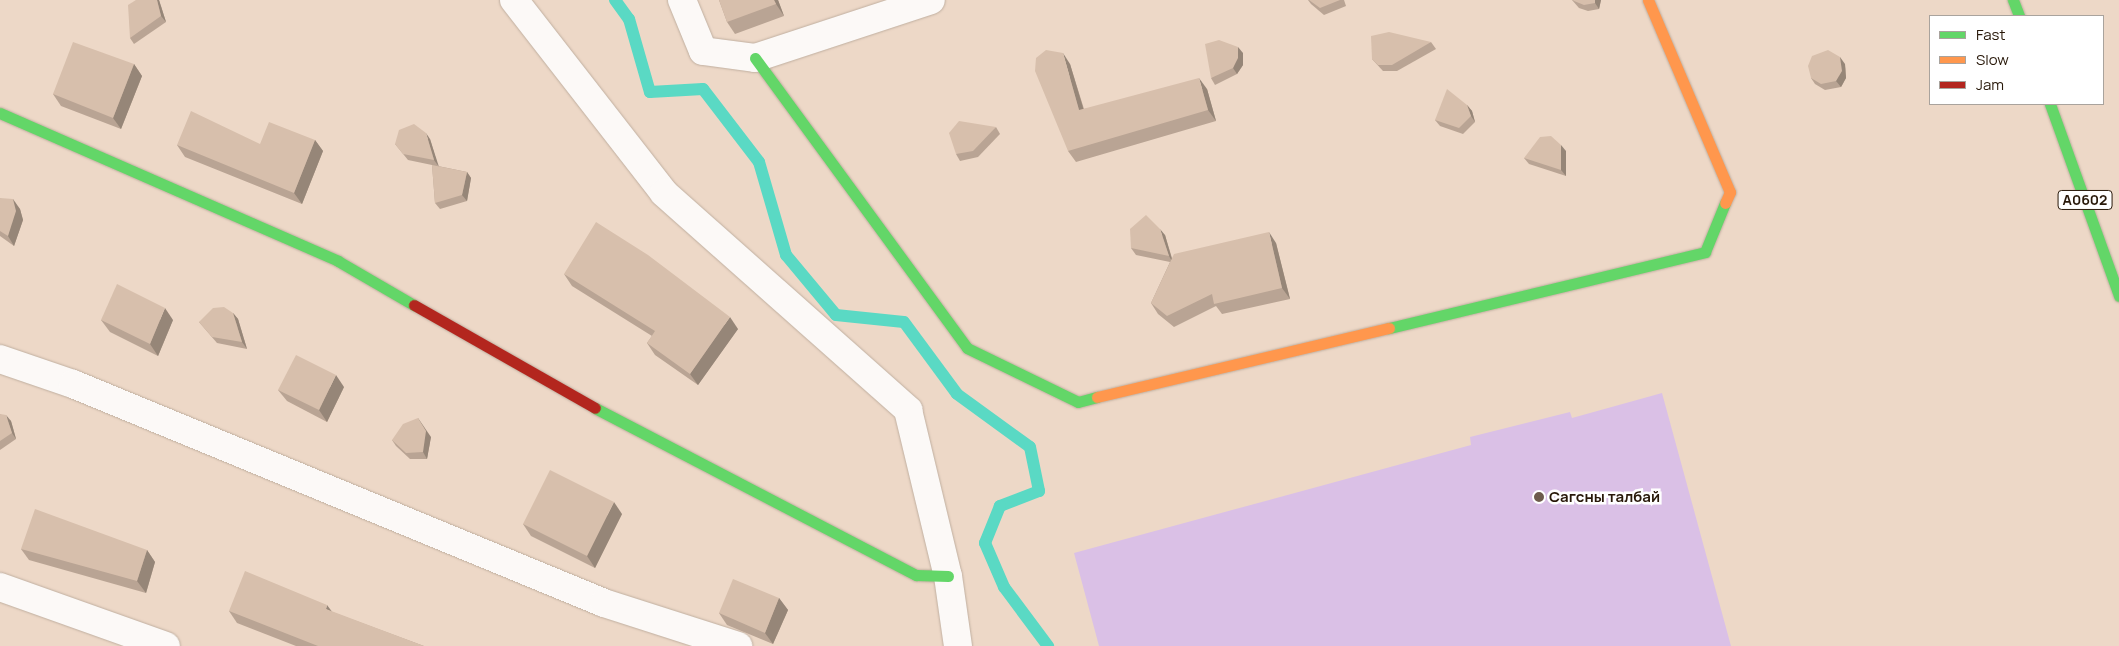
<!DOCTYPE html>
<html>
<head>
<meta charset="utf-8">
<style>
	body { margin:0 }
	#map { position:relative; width:2119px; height:646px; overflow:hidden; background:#edd8c7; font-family:Manrope,sans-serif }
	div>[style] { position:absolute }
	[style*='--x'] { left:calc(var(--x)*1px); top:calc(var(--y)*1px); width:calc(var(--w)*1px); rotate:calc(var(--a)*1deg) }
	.green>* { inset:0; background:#dac0e6 }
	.stream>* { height:12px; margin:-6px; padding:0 6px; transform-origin:6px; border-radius:6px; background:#5ad9c4 }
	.roads { filter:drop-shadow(0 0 1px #c0afa0) drop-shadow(0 0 1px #c0afa0) }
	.street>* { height:28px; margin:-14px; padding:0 14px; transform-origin:14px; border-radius:14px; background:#fcf9f7 }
	.fast>* { height:11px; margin:-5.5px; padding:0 5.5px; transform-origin:5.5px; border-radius:5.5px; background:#63d668 }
	.slow>* { height:11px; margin:-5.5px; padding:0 5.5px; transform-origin:5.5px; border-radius:5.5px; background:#ff974d }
	.jam>* { height:11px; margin:-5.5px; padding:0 5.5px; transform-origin:5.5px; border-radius:5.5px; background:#b3261e }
	.wall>* { inset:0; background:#b9a494 }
	.shaded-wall>* { inset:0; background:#968678 }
	.building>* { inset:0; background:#d7bfac }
	.dots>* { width:14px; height:14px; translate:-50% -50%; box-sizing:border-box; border:2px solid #fff; border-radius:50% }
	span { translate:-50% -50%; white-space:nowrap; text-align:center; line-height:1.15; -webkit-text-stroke:5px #fff; paint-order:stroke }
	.shield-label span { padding:1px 4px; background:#fff; border:1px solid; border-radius:4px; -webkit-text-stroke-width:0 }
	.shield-label { font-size:14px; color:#281809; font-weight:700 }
	.poi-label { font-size:15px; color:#281809; font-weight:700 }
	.left { translate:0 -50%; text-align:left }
	.legend { position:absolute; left:1929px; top:15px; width:175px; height:90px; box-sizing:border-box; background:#fff; border:1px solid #a9a39d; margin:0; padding:6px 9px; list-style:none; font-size:15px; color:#281809 }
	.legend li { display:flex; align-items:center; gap:10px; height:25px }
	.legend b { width:25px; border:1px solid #a9a39d }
</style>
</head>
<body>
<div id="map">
	<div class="green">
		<div style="clip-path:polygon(1662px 393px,1731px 646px,1099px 646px,1074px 553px,1471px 445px,1470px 437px,1570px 412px,1572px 418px)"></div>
	</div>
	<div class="stream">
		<div style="--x:615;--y:0;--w:24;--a:54"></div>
		<div style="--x:629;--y:19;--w:76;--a:74"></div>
		<div style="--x:650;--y:92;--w:53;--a:-3.2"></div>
		<div style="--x:703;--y:89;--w:92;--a:52.5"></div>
		<div style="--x:759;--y:162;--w:97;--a:73.8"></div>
		<div style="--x:786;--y:255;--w:78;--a:50.2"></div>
		<div style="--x:836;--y:315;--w:68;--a:5.9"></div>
		<div style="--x:904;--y:322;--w:89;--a:53.6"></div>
		<div style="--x:957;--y:394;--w:90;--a:36"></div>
		<div style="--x:1030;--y:447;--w:45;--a:78.4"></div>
		<div style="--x:1039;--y:491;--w:42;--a:159"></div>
		<div style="--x:1000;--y:506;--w:40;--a:112"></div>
		<div style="--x:985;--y:543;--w:48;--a:66.6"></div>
		<div style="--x:1004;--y:587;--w:74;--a:53.3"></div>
	</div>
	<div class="roads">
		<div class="street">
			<div style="--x:514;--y:0;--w:244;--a:52.1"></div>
			<div style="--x:664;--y:193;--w:327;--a:41.6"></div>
			<div style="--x:908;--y:410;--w:171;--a:76.5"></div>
			<div style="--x:948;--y:576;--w:71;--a:81.9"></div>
			<div style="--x:682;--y:0;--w:55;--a:67.6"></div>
			<div style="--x:703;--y:51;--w:52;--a:7.7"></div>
			<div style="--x:755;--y:58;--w:185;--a:-18.2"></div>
			<div style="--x:0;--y:359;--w:77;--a:18.9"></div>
			<div style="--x:73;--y:384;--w:574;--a:22.41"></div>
			<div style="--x:604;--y:603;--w:141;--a:17.8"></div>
			<div style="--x:0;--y:587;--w:176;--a:19.6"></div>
		</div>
		<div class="fast">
			<div style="--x:2013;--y:0;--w:17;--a:69"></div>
			<div style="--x:755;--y:58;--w:359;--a:53.8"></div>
			<div style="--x:967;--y:348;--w:123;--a:25.9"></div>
			<div style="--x:1078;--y:402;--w:20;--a:-15"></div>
			<div style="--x:2050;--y:104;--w:204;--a:70.2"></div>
			<div style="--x:0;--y:113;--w:369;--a:23.6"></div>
			<div style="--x:338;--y:261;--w:88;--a:30.1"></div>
			<div style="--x:1389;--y:328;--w:325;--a:-13.5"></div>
			<div style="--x:1705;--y:252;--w:53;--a:-67.8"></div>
			<div style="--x:595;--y:408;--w:362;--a:27.5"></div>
			<div style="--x:916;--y:575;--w:32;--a:2"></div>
		</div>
		<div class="slow">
			<div style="--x:1648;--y:0;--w:209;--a:66.9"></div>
			<div style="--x:1730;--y:192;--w:12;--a:114"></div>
			<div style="--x:1097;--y:397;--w:300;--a:-13.3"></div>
		</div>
		<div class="jam">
			<div style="--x:414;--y:305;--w:208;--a:29.6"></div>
		</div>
	</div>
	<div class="wall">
		<div style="clip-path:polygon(136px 0,159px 0,166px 22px,134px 44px,130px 38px)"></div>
		<div style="clip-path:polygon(719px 0,778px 0,784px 16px,735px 34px,727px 22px)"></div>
		<div style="clip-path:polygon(1308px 0,1344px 0,1346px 6px,1324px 15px,1311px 4px)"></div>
		<div style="clip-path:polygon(1572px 0,1601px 0,1599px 9px,1588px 11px,1579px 8px)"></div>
		<div style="clip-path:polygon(1431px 42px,1436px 49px,1397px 71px,1383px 71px,1372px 59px)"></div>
		<div style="clip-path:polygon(1243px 53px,1243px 65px,1237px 74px,1215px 85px,1211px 78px)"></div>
		<div style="clip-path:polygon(134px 64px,142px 76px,121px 129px,61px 106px,53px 94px)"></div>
		<div style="clip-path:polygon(1070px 64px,1084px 109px,1207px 89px,1216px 121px,1076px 162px,1068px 151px)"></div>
		<div style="clip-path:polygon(1845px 64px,1846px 78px,1841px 87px,1825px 90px,1815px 84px,1811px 78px)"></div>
		<div style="clip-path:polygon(1467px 105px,1472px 111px,1475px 122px,1463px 134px,1440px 126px,1435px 120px)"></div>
		<div style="clip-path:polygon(996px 127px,1000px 134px,978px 157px,960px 161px,956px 154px)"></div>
		<div style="clip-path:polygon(430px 139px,438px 166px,467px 172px,471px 178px,467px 201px,440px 209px,435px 203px,432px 165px,408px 160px,395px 144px)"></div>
		<div style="clip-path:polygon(315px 140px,323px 151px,302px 204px,185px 157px,177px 145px,260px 144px)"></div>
		<div style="clip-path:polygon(1566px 151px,1566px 176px,1529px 164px,1524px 158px)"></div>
		<div style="clip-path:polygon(0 198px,20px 209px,23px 220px,14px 246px,0 236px)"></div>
		<div style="clip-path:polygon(1165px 235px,1172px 258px,1276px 243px,1290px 299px,1222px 314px,1216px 306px,1174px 327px,1158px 314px,1151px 303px,1170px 262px,1136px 255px,1131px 248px)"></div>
		<div style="clip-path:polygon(564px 274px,738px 329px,698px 385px,655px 355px,647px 343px,652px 336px,572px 286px)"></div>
		<div style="clip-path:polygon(233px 313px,238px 319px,247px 349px,217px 343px,199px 322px)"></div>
		<div style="clip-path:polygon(101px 320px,173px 320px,158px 356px,110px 332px)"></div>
		<div style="clip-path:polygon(344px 387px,327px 422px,287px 401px,278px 390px)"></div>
		<div style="clip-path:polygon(0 414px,11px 421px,16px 439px,0 450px)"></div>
		<div style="clip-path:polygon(431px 437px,427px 459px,410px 459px,396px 446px,392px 440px)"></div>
		<div style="clip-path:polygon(622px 514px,595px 568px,531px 536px,523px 524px)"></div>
		<div style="clip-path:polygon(21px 549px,147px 550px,155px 562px,146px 593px,29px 560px)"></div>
		<div style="clip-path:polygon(779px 598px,788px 610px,773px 644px,727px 625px,719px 613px)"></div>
		<div style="clip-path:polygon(229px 611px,332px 612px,424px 646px,296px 646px,237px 623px)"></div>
	</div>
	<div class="shaded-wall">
		<div style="clip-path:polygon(157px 0,159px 0,166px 22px,161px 16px)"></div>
		<div style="clip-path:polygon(774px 0,778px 0,784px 16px,776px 4px)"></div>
		<div style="clip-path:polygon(1595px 0,1601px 0,1599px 9px,1595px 3px)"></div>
		<div style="clip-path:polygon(1238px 47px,1243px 53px,1243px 65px,1237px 74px,1233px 68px)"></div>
		<div style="clip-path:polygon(1063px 53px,1070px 64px,1087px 121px,1079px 110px)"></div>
		<div style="clip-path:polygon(1840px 57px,1845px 64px,1846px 78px,1841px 87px,1836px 81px)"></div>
		<div style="clip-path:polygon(134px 64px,142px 76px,121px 129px,113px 118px)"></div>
		<div style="clip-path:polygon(1199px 78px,1207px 89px,1216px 121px,1208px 110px)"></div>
		<div style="clip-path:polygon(1467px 105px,1472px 111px,1475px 122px,1471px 116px)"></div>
		<div style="clip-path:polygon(426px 133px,430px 139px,439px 167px,434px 160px)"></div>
		<div style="clip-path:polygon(315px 140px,323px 151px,302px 204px,294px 193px)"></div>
		<div style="clip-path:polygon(1561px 145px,1566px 151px,1566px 176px,1561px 170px)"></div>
		<div style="clip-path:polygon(467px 172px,471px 178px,467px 201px,462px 195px)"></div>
		<div style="clip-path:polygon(13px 199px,20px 209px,23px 220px,14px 246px,8px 236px)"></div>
		<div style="clip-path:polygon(1160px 229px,1165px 235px,1173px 263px,1169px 256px)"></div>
		<div style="clip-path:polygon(1269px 232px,1276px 243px,1290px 299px,1282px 288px)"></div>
		<div style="clip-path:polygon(165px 308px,173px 320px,158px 356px,150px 344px)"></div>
		<div style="clip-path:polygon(233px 313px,238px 319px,247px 349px,242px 342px)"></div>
		<div style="clip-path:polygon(730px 317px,738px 329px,698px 385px,690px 374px)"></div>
		<div style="clip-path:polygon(336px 375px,344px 387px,327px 422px,319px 410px)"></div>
		<div style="clip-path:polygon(6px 415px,11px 421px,16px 439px,12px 433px)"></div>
		<div style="clip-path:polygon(418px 418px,431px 437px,427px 459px,423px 452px)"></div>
		<div style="clip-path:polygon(614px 502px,622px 514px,595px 568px,587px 556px)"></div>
		<div style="clip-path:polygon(147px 550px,155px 562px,146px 593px,137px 581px)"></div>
		<div style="clip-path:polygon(779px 598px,788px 610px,773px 644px,765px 633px)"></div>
		<div style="clip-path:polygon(327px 605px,336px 617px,326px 609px)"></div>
	</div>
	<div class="building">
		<div style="clip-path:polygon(136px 0,157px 0,161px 16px,130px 38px,128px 5px)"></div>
		<div style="clip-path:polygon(719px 0,774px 0,776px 4px,727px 22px)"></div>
		<div style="clip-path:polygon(1309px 0,1340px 0,1320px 8px)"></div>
		<div style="clip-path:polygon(1573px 0,1595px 0,1595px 3px,1584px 5px,1574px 1px)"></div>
		<div style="clip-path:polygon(1389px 32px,1431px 42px,1392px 65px,1378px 65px,1372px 59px,1371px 36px)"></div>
		<div style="clip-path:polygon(1219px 40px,1238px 47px,1238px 58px,1233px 68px,1211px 78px,1205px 44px)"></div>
		<div style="clip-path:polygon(73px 42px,134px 64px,113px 118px,53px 94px)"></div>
		<div style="clip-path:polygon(1046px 50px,1063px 53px,1079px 110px,1199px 78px,1208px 110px,1068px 151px,1035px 71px,1036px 58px)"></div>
		<div style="clip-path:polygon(1828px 50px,1840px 57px,1842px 71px,1836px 81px,1821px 84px,1811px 78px,1808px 66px,1812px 56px)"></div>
		<div style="clip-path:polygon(1447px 89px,1467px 105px,1471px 116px,1459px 128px,1435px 120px)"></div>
		<div style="clip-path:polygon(191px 111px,260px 144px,269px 122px,315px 140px,294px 193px,177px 145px)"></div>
		<div style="clip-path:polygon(959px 121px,996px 127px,973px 151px,956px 154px,949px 133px)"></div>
		<div style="clip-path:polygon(414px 124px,426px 133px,434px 160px,403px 154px,395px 144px,399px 130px)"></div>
		<div style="clip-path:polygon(1551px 136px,1561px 145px,1561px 170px,1524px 158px,1540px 137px)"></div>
		<div style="clip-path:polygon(432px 165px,467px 172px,462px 195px,435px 203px)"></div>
		<div style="clip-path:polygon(0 198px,13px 199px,16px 211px,8px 236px,0 231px)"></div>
		<div style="clip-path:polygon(1146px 215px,1160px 229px,1169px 256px,1131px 248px,1130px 229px)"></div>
		<div style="clip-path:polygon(596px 222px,648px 255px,730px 317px,690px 374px,647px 343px,655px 331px,564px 274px)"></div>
		<div style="clip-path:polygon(1269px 232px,1282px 288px,1214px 304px,1212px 294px,1167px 316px,1151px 303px,1174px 254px)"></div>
		<div style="clip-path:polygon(117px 284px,165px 308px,150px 344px,101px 320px)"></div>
		<div style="clip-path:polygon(224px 307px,233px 313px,242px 342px,212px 337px,199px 322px,213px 308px)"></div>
		<div style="clip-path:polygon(296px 355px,336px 375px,319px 410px,278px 390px)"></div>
		<div style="clip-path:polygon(0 414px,6px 415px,12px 433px,0 441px)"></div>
		<div style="clip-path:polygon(418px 418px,426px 431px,423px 452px,406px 453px,392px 440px,403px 424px)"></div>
		<div style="clip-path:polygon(550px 470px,614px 502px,587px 556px,523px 524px)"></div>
		<div style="clip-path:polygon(35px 509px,147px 550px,137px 581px,21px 549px)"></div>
		<div style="clip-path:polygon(245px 571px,327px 605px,326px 609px,424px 646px,318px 646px,229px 611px)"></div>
		<div style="clip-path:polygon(733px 579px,779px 598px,765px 633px,719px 613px)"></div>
	</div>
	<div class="dots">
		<div style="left:1539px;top:497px;background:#6d5b4c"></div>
	</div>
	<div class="shield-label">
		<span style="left:2085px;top:200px">A0602</span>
	</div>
	<div class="poi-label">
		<span class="left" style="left:1549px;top:497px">Сагсны талбай</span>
	</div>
	<ul class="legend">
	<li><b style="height:6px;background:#63d668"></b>Fast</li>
	<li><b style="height:6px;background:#ff974d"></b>Slow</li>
	<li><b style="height:6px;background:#b3261e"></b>Jam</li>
	</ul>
</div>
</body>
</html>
